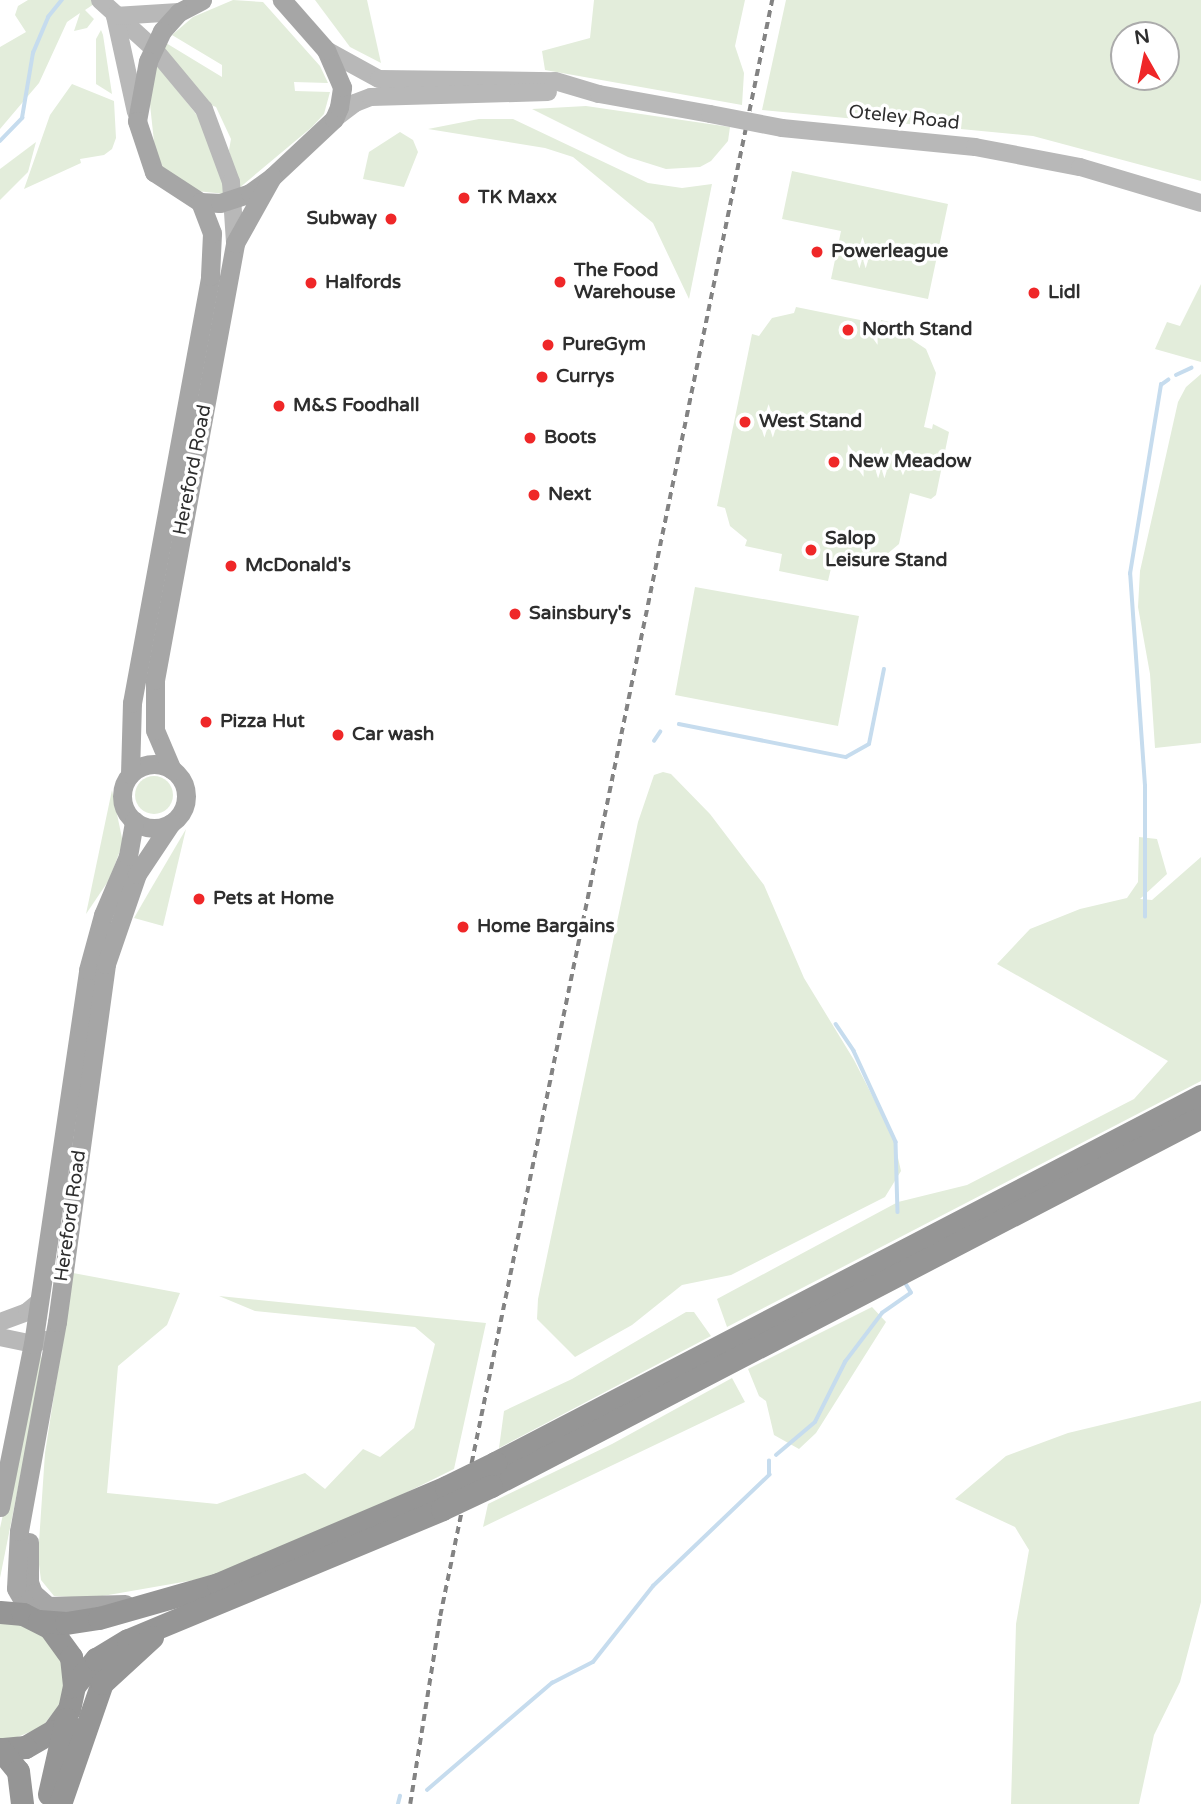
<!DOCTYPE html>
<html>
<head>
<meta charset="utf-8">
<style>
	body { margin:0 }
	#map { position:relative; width:1201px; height:1804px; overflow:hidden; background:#fff; font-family:"Varela Round",sans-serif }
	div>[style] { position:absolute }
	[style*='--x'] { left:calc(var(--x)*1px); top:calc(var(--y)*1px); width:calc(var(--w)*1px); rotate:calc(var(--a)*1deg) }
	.green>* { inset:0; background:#e3eddb }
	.round { border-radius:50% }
	.stream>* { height:3.5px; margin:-1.75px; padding:0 1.75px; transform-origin:1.75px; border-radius:1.75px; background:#c6dcee }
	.secondary>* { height:18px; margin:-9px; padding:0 9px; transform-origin:9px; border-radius:9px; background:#b8b8b8 }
	.primary>* { height:19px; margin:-9.5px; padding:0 9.5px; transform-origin:9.5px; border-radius:9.5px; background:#a6a6a6 }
	.primary>.ring { margin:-9.5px; padding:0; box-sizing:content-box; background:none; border:19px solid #a6a6a6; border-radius:50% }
	.highway>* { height:23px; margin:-11.5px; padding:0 11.5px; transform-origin:11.5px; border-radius:11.5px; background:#959595 }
	.rail>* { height:3.5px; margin-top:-1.75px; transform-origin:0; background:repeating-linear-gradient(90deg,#838383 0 7px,transparent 0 12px) }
	.secondary-bridge>* { height:18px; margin:-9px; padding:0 9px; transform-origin:9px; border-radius:9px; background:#b8b8b8 }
	.highway-bridge>* { height:23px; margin:-11.5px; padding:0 11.5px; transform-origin:11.5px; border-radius:11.5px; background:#959595 }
	.dots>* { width:19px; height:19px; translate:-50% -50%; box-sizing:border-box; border:4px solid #fff; border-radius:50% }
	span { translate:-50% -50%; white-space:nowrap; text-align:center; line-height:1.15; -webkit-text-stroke:7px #fff; paint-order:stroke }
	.street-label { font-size:19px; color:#2e2e2e }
	.poi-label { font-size:19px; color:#2e2e2e; font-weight:700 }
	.left { translate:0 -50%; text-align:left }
	.right { translate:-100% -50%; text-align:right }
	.north { position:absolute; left:1110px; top:21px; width:70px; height:70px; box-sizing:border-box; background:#fff; border:2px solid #ababab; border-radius:50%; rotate:351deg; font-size:19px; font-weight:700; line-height:28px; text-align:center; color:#2e2e2e }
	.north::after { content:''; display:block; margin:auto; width:24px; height:32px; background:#ef2728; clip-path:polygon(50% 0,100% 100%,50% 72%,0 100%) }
</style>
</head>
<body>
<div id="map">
	<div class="green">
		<div style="clip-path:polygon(28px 0,100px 0,85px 10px,94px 19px,87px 28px,74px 31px,80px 13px,67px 22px,39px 83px,0 129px,0 47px,26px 32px,15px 15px,18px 6px)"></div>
		<div style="clip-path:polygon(233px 0,263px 2px,320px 66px,328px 83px,294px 82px,295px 91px,330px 92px,324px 114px,312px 127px,238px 189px,229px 150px,231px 139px,216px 107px,204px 102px,159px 53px,166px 43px,222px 77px,222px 65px,172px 35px,193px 17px)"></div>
		<div style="clip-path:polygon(315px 0,367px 0,381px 63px,350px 47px)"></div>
		<div style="clip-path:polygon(594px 0,745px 0,735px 46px,744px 73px,742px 105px,545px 70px,542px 51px,590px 38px)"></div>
		<div style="clip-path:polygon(evenodd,786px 0,1201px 0,1201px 181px,1033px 136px,762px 110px,786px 0,1124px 35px,1166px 35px,1166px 77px,1124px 77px,1124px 35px)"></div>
		<div style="clip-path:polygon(101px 30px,103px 35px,112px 94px,96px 84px,96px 39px)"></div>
		<div style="clip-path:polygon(154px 61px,204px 124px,226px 194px,196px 191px,163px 167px,155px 151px,149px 95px)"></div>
		<div style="clip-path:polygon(72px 84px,114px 101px,116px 138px,112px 149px,104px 155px,80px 159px,81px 163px,24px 189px,50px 115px)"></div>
		<div style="clip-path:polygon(586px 106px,730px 127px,728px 141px,711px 161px,700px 167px,666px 169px,628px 157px,532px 109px)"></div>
		<div style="clip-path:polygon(479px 119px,513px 119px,648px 183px,682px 188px,712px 184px,689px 299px,653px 223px,573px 157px,545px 148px,428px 129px)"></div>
		<div style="clip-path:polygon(400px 132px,413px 140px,418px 152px,404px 187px,363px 179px,369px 152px)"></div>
		<div style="clip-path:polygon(36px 142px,28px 172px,0 200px,0 169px)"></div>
		<div style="clip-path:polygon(792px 171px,948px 204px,928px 299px,831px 279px,841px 231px,782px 219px)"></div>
		<div style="clip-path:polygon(1201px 284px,1201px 362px,1155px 349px,1167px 322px,1180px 326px)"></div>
		<div style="clip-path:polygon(796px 307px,880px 324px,881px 320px,893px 323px,893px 327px,906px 330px,905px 335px,926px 349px,936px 373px,924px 427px,932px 429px,933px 424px,949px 432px,936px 495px,931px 499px,910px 493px,899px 544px,880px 560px,856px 562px,854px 568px,832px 564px,828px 581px,779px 571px,782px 554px,745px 546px,747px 540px,730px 526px,725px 508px,717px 506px,752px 334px,759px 336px,772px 318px,794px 313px)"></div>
		<div style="clip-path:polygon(1201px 374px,1201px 743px,1155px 748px,1150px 674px,1138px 607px,1140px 571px,1178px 402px,1186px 387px)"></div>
		<div style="clip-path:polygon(695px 587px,859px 616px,838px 726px,675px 695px)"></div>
		<div style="clip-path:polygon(663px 772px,671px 774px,710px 814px,764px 885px,804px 978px,854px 1060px,893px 1136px,901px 1171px,885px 1197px,731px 1275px,682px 1285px,632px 1325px,575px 1357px,537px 1319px,538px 1299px,638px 822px,654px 775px)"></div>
		<div class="round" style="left:135px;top:776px;width:38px;height:38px"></div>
		<div style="clip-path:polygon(112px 790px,123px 843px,109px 880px,86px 914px)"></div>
		<div style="clip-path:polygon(186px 829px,163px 926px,134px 918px,149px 892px)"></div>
		<div style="clip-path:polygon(1139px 837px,1157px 839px,1167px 874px,1140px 899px,1152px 900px,1201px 857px,1201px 1081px,727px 1327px,717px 1299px,898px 1202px,967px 1185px,1134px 1099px,1168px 1061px,997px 964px,1030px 929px,1080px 909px,1127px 898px,1138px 882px)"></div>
		<div style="clip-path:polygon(73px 1273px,180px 1293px,167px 1325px,118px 1366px,107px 1493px,217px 1504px,305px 1473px,325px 1489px,363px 1449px,380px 1457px,414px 1428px,435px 1344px,415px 1327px,255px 1311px,219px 1296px,486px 1323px,454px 1469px,347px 1522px,206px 1578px,91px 1598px,54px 1596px,41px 1580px,38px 1557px,45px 1453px)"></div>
		<div style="clip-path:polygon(872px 1307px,886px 1322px,816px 1433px,799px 1449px,774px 1435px,766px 1401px,759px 1396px,748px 1369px)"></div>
		<div style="clip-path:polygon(686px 1312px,694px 1312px,711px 1336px,499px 1448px,504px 1411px,572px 1379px)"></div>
		<div style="clip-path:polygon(39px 1350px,43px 1363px,0 1578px,0 1528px)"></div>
		<div style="clip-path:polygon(732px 1378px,745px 1402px,483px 1527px,488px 1504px,612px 1444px)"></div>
		<div style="clip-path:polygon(1201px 1401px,1201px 1602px,1180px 1682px,1154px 1735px,1139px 1804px,1011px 1804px,1016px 1624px,1029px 1550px,1015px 1527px,955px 1499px,1006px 1456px,1068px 1433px)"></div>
		<div style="clip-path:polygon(6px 1621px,34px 1628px,56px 1648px,66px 1675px,60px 1704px,42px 1727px,15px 1738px,0 1738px,0 1622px)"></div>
	</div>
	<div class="stream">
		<div style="--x:0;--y:141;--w:32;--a:-46"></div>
		<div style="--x:22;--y:118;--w:66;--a:-80.4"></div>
		<div style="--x:33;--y:53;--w:39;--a:-67"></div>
		<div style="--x:48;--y:17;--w:22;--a:-51"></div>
		<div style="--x:1176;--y:375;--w:17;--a:-25"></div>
		<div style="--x:679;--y:724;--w:170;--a:11.2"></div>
		<div style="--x:846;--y:757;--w:26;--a:-29"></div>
		<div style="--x:869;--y:744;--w:76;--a:-78.7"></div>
		<div style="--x:654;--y:741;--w:11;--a:-56"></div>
		<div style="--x:1145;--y:917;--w:131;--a:-90"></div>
		<div style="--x:1145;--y:786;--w:213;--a:-94"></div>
		<div style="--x:1130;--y:574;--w:192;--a:-80.7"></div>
		<div style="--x:1161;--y:385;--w:9;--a:-36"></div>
		<div style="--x:836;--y:1024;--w:32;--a:56"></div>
		<div style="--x:854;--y:1051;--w:100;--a:65.2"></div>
		<div style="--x:896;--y:1142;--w:70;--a:88.4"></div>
		<div style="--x:776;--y:1455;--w:51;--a:-40.2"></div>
		<div style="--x:815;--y:1422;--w:67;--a:-63.4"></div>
		<div style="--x:845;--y:1362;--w:61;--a:-52.9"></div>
		<div style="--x:882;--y:1313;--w:35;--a:-35"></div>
		<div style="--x:911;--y:1293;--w:12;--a:-121"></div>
		<div style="--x:427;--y:1790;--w:165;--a:-40.6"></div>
		<div style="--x:552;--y:1683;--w:46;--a:-27.1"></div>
		<div style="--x:593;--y:1662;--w:97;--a:-51.7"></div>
		<div style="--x:653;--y:1586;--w:161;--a:-43.7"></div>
		<div style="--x:769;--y:1475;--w:14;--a:-90"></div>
		<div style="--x:398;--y:1804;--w:8;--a:-76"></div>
	</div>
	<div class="secondary">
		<div style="--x:100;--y:0;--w:73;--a:42.2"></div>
		<div style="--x:154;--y:49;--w:78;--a:50.2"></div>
		<div style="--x:204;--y:109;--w:78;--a:69.7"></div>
		<div style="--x:231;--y:182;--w:61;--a:86.2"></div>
		<div style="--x:115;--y:16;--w:98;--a:77.7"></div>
		<div style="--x:115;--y:16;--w:64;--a:-3.6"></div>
		<div style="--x:326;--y:50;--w:60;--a:28.7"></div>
		<div style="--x:379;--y:79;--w:176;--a:0.7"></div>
		<div style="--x:555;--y:81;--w:46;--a:16.5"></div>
		<div style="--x:599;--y:94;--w:113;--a:10.2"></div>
		<div style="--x:334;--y:119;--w:26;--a:-37"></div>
		<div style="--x:355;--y:103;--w:17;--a:-21"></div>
		<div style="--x:371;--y:97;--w:177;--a:-1.6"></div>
		<div style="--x:782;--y:128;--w:194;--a:5.6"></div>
		<div style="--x:975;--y:147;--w:107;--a:10.8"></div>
		<div style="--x:1080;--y:167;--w:126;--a:16.6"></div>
		<div style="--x:0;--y:1322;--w:29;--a:-20"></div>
		<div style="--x:27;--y:1312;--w:17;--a:-40"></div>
		<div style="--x:0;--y:1337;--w:34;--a:12"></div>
		<div style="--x:33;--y:1344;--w:13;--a:-18"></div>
	</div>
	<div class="primary">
		<div style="--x:202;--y:0;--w:26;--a:152"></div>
		<div style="--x:179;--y:12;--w:25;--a:132"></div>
		<div style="--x:162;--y:31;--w:33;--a:115"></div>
		<div style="--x:148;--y:61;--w:61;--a:100.4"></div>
		<div style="--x:137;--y:121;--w:54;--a:71.6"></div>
		<div style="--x:154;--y:172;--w:55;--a:33.1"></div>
		<div style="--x:200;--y:202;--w:20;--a:3"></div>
		<div style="--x:220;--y:203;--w:32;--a:-18"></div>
		<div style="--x:250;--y:193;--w:27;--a:-36"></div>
		<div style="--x:272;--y:177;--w:85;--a:-43.1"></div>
		<div style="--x:334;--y:119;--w:13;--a:-67"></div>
		<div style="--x:339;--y:107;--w:20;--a:-81"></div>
		<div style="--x:342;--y:87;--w:40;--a:-113.4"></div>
		<div style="--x:326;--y:50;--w:67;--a:-131.3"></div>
		<div class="ring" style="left:122px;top:764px;width:45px;height:45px"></div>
		<div style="--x:172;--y:770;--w:43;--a:-113"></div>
		<div style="--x:155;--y:730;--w:50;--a:-90"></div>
		<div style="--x:155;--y:680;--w:444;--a:-79.6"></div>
		<div style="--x:235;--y:243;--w:76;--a:-60.7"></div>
		<div style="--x:130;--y:774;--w:71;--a:-88.4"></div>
		<div style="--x:132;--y:703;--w:434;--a:-79.6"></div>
		<div style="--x:210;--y:276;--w:43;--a:-87.3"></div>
		<div style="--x:212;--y:233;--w:33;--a:-111"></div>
		<div style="--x:0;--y:1507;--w:166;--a:-78.6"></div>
		<div style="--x:33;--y:1344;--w:378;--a:-81.6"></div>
		<div style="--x:88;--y:970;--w:57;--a:-74.7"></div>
		<div style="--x:103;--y:915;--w:64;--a:-67"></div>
		<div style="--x:128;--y:856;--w:36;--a:-80"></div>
		<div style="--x:29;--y:1542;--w:40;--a:90"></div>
		<div style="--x:29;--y:1582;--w:12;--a:70"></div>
		<div style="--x:33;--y:1593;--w:20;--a:41"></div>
		<div style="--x:48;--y:1606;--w:77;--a:-1.5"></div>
		<div style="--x:33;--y:1618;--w:34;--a:-120"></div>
		<div style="--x:16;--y:1588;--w:57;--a:-87"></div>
		<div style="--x:19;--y:1531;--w:212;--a:-79.7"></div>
		<div style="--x:57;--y:1322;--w:361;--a:-82.2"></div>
		<div style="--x:106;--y:964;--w:95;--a:-71"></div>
		<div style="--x:137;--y:874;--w:61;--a:-56.3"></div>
	</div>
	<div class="highway">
		<div style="--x:495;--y:1463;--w:796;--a:-27.47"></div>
		<div style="--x:491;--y:1486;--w:800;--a:-27.46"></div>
		<div style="--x:0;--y:1612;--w:23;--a:5"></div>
		<div style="--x:23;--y:1614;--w:30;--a:27"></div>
		<div style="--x:50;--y:1628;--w:36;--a:54"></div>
		<div style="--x:71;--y:1657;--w:29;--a:84"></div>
		<div style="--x:74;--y:1686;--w:24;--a:102"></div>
		<div style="--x:69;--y:1709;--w:27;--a:126"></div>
		<div style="--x:53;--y:1731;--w:32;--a:150"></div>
		<div style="--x:25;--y:1747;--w:25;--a:175"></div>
		<div style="--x:39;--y:1621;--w:27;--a:4"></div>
		<div style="--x:66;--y:1623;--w:33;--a:-9"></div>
		<div style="--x:99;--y:1618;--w:124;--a:-15.9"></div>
		<div style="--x:218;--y:1584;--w:248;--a:-23"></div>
		<div style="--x:74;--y:1686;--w:35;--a:-51"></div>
		<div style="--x:96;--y:1659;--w:37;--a:-31"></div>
		<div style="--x:128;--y:1640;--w:340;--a:-22.6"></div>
		<div style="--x:0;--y:1749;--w:28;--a:51"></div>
		<div style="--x:18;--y:1771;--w:33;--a:83"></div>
		<div style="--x:49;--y:1794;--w:77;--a:-77.2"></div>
		<div style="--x:60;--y:1804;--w:128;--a:-70.9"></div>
		<div style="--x:102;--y:1683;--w:68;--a:-42.6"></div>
	</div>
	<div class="rail">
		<div style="--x:410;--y:1804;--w:190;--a:-80.9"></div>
		<div style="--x:440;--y:1616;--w:1650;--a:-78.39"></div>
	</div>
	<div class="secondary-bridge">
		<div style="--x:710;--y:114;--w:73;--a:11"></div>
	</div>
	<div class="highway-bridge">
		<div style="--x:446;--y:1487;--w:55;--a:-26.1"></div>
		<div style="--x:442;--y:1509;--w:54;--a:-25.1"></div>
	</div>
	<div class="dots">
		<div style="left:464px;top:198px;background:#ef2728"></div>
		<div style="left:391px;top:219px;background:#ef2728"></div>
		<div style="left:817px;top:252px;background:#ef2728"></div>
		<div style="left:560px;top:282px;background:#ef2728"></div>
		<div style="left:311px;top:283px;background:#ef2728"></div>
		<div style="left:1034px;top:293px;background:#ef2728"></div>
		<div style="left:848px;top:330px;background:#ef2728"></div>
		<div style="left:548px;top:345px;background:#ef2728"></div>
		<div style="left:542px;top:377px;background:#ef2728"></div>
		<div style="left:279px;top:406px;background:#ef2728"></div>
		<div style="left:745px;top:422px;background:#ef2728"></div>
		<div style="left:530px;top:438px;background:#ef2728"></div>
		<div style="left:834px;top:462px;background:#ef2728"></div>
		<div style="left:534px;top:495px;background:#ef2728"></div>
		<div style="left:811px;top:550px;background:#ef2728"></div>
		<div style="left:231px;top:566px;background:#ef2728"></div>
		<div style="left:515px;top:614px;background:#ef2728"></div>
		<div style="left:206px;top:722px;background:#ef2728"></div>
		<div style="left:338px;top:735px;background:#ef2728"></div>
		<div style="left:199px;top:899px;background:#ef2728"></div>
		<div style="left:463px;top:927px;background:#ef2728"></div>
	</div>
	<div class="street-label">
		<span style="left:904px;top:118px;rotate:6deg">Oteley Road</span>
		<span style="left:193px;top:470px;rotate:-79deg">Hereford Road</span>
		<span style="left:71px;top:1216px;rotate:-82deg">Hereford Road</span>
	</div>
	<div class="poi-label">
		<span class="left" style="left:478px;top:198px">TK Maxx</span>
		<span class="right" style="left:377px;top:219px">Subway</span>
		<span class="left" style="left:831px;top:252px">Powerleague</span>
		<span class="left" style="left:574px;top:282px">The Food<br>Warehouse</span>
		<span class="left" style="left:325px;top:283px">Halfords</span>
		<span class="left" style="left:1048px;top:293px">Lidl</span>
		<span class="left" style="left:862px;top:330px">North Stand</span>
		<span class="left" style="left:562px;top:345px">PureGym</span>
		<span class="left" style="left:556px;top:377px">Currys</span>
		<span class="left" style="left:293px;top:406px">M&amp;S Foodhall</span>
		<span class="left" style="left:759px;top:422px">West Stand</span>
		<span class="left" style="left:544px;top:438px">Boots</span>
		<span class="left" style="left:848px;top:462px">New Meadow</span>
		<span class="left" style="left:548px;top:495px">Next</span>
		<span class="left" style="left:825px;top:550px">Salop<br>Leisure Stand</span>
		<span class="left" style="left:245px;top:566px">McDonald's</span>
		<span class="left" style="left:529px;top:614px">Sainsbury's</span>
		<span class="left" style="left:220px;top:722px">Pizza Hut</span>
		<span class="left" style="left:352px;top:735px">Car wash</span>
		<span class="left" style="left:213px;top:899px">Pets at Home</span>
		<span class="left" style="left:477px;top:927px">Home Bargains</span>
	</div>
	<div class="north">N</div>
</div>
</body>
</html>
